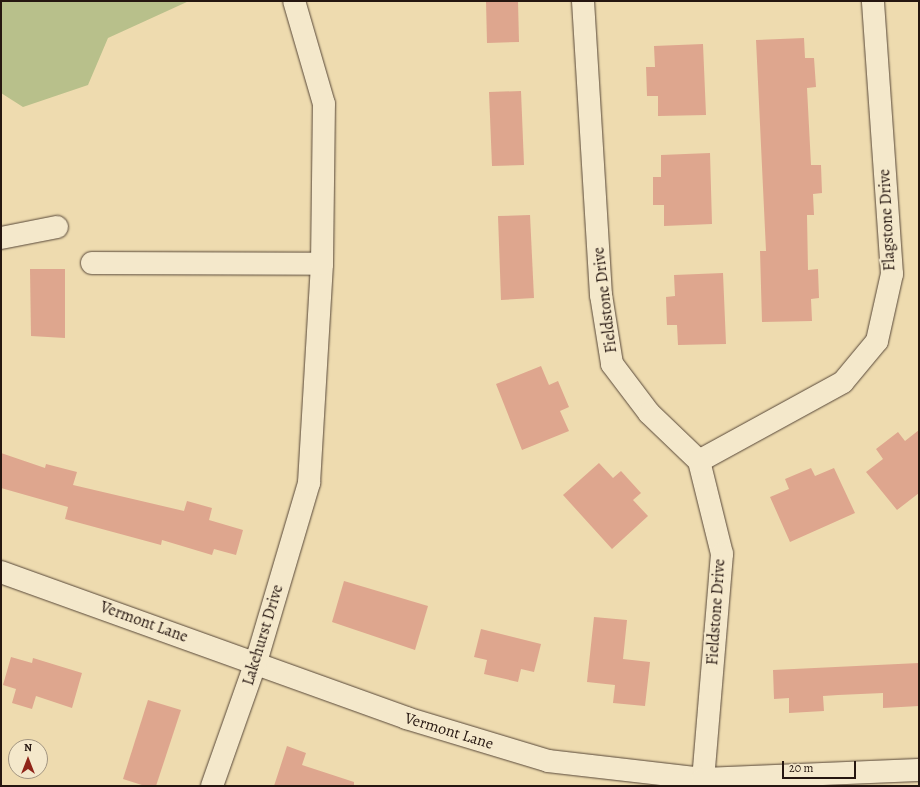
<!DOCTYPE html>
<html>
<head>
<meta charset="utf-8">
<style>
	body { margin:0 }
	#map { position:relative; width:920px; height:787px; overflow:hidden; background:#eedbaf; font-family:Alegreya,serif }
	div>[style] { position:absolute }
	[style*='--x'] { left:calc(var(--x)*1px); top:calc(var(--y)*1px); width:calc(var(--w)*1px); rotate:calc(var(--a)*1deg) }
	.green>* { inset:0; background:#b8c08b }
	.building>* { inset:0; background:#dea68e }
	.roads { filter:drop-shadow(0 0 1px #574738) drop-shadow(0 0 1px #574738) }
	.minor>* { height:22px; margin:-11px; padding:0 11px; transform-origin:11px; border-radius:11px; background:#f4e8cb }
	span { translate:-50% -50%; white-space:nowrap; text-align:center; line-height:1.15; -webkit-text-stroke:4px #f4e8cb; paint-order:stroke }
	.street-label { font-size:16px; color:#251610 }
	.frame { position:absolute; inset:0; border:2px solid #251610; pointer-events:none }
	.north { position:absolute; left:8px; top:739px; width:40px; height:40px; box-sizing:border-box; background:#f4e8cb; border:1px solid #a19480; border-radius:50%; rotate:0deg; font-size:11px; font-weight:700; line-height:16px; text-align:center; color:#251610 }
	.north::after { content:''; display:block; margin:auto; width:14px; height:18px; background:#8f2418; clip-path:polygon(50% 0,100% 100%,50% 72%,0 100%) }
	.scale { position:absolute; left:782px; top:761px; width:74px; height:18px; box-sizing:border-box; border:2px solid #251610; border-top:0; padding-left:5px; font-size:12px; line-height:14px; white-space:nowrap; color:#251610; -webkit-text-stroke:3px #f4e8cb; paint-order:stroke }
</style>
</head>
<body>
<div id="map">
	<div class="green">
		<div style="clip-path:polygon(1px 1px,189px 1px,108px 38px,88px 85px,23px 107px,1px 93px)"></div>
	</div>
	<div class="building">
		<div style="clip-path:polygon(486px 1px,518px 1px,519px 42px,487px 43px)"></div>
		<div style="clip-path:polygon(804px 38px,805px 58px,814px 58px,816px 87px,807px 88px,811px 165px,821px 165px,822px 193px,813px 194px,814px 215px,807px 215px,808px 270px,818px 269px,819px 298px,811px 299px,812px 321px,762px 322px,760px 251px,766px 251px,756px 40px)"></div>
		<div style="clip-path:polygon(703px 44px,706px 115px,658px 116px,658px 96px,647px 96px,646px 67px,655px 67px,654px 46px)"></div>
		<div style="clip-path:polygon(521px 91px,524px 165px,492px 166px,489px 92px)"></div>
		<div style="clip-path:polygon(710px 153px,712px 224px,664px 226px,664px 205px,653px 205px,653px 177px,661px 177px,661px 155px)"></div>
		<div style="clip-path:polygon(530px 215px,534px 298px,501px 300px,498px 216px)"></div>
		<div style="clip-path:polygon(30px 269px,65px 269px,65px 338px,31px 336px)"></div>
		<div style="clip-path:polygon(723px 273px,726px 344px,678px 345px,677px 325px,667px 325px,666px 297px,675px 296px,674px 275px)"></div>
		<div style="clip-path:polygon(541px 366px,549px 385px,558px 381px,569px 407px,560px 411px,569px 431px,522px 450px,496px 384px)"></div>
		<div style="clip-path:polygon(919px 430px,919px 493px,897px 510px,866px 472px,883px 459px,876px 449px,898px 432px,905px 441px)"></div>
		<div style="clip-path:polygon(1px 453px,45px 468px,46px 464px,77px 472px,73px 485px,184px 511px,187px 501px,212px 508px,209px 520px,243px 530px,236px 555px,214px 549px,212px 555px,162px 540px,161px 545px,65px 519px,68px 507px,1px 488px)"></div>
		<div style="clip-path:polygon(599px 463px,613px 478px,621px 471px,641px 493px,633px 500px,648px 516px,612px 549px,563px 495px)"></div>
		<div style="clip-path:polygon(811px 468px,815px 476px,834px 468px,855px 513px,790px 542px,770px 497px,789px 489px,785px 479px)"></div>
		<div style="clip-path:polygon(344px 581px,428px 606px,415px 650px,332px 622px)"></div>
		<div style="clip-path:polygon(594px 617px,627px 620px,623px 659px,650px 662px,645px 706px,613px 703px,615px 685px,587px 682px)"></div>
		<div style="clip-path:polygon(481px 629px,541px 644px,534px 672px,521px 669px,518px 682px,484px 674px,487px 660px,474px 657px)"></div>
		<div style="clip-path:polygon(11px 657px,32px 663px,33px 658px,82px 673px,72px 708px,36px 696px,32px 709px,12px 703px,16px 689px,3px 685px)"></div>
		<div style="clip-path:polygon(919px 663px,919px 706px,883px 708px,883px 693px,838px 695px,823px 696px,824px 711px,789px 713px,789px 698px,774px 699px,773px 670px)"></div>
		<div style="clip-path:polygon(148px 700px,181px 710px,156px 786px,145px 786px,123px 779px)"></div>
		<div style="clip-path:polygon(287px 746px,306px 753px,302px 765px,354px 782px,354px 786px,274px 786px)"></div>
	</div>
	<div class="roads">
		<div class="minor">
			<div style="--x:583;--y:1;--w:295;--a:86.5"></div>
			<div style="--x:601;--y:295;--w:70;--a:80.9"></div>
			<div style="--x:612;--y:364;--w:61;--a:52.9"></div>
			<div style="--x:649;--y:413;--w:69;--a:43.8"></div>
			<div style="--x:699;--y:461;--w:96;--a:76.1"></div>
			<div style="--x:722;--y:554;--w:226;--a:94.8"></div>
			<div style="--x:1;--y:238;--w:57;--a:-11.1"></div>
			<div style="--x:92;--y:263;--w:230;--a:0.2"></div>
			<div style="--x:699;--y:461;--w:164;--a:-28.7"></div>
			<div style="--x:843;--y:382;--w:53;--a:-50.3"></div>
			<div style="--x:877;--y:341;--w:69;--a:-77.4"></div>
			<div style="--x:892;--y:274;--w:274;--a:-94"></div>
			<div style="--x:1;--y:572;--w:431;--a:19.8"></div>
			<div style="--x:406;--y:718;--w:148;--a:16.8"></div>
			<div style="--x:548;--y:761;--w:156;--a:6.6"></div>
			<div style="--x:703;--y:779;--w:216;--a:-2.4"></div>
			<div style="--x:212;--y:786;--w:132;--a:-70.5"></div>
			<div style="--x:256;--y:662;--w:187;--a:-73.5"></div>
			<div style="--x:309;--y:483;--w:219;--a:-86.6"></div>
			<div style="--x:322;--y:264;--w:160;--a:-89.3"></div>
			<div style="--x:324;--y:104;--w:107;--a:-106.2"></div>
		</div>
	</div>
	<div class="street-label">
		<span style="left:887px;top:220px;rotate:-93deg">Flagstone Drive</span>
		<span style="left:605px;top:300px;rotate:-97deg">Fieldstone Drive</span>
		<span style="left:716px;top:612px;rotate:-86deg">Fieldstone Drive</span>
		<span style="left:144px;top:622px;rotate:20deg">Vermont Lane</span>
		<span style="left:263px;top:635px;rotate:-73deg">Lakehurst Drive</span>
		<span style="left:449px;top:731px;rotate:17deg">Vermont Lane</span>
	</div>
	<div class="frame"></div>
	<div class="north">N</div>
	<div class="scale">20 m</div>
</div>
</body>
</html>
